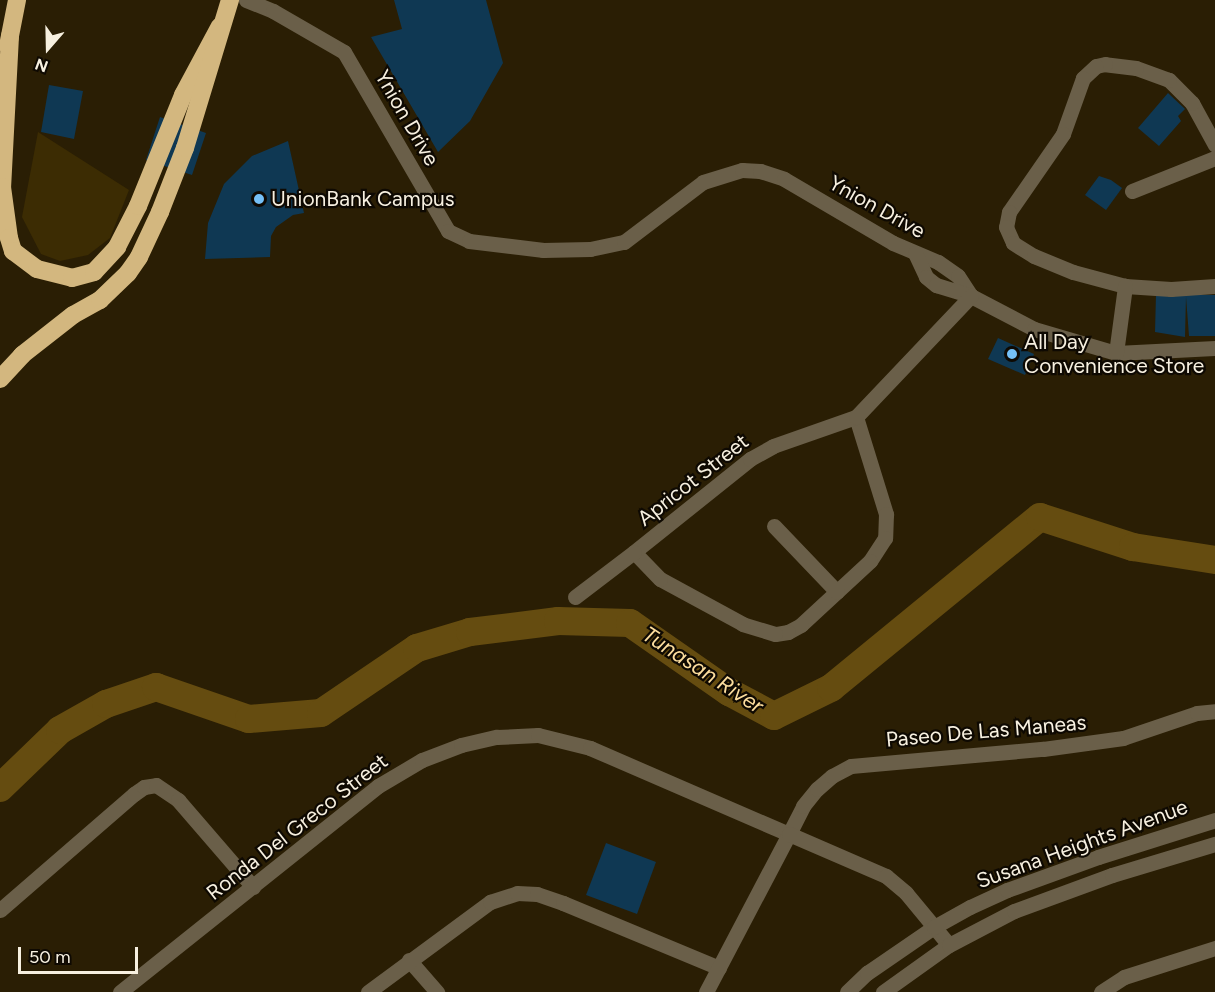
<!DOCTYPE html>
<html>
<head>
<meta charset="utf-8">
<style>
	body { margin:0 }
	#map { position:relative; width:1215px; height:992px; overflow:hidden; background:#2a1e04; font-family:Figtree,sans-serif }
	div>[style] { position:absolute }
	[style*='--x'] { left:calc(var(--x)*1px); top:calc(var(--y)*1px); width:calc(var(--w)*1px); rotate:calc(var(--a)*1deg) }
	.green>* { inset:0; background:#3c2c03 }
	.river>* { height:28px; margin:-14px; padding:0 14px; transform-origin:14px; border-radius:14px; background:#654c10 }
	.building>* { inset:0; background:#0f3853 }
	.street>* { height:15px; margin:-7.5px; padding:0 7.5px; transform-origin:7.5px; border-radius:7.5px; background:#6a5f49 }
	.highway>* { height:18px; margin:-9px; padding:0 9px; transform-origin:9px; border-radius:9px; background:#d3b77f }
	.dots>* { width:16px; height:16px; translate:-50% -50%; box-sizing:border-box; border:3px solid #0e0902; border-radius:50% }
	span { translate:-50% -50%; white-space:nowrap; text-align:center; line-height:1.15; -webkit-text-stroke:4.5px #0e0902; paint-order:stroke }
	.street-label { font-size:21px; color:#f7f0e0 }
	.poi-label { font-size:21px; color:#f7f0e0 }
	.left { translate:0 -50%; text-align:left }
	.water-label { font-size:22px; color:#fcdd9d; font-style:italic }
	.north { position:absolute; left:18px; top:18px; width:60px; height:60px; -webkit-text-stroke:4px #0e0902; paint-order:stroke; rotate:200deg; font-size:16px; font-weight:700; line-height:24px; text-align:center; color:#f7f0e0 }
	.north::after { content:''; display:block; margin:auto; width:21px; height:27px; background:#f7f0e0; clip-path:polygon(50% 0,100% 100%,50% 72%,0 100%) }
	.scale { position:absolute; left:18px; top:947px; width:120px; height:27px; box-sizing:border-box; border:3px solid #f7f0e0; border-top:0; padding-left:8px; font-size:18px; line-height:21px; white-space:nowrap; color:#f7f0e0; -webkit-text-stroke:4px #0e0902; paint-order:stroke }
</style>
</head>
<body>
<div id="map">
	<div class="green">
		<div style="clip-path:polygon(38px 132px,129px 190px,110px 238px,88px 255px,60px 261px,41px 254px,22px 217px)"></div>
	</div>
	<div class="river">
		<div style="--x:0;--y:788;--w:83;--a:-44"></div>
		<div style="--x:60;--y:730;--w:53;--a:-29.5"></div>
		<div style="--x:106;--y:704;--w:53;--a:-18.8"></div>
		<div style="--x:156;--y:687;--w:98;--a:19"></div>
		<div style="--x:249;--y:719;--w:72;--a:-4.8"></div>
		<div style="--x:321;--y:713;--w:116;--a:-34.1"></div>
		<div style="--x:417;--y:648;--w:55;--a:-16.8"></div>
		<div style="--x:470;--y:632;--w:89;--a:-7.1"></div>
		<div style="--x:558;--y:621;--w:72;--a:1.6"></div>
		<div style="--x:630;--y:623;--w:121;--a:34.9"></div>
		<div style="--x:729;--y:692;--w:51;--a:28.1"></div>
		<div style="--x:774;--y:716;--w:64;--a:-26.2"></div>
		<div style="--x:831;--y:688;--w:270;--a:-39.3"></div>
		<div style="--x:1040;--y:517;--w:98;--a:17.9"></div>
		<div style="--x:1133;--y:547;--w:83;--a:9"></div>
	</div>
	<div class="building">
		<div style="clip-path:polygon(394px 0,486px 0,503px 63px,470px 121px,438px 152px,371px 37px,402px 29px)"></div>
		<div style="clip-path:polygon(49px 85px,83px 91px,74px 139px,41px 132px)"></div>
		<div style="clip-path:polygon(1168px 93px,1185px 109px,1178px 116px,1181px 121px,1159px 146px,1138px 128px)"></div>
		<div style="clip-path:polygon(160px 117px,206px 133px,192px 175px,146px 160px)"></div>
		<div style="clip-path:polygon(288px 141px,304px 213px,293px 215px,276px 227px,271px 236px,270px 257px,205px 259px,208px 223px,224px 184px,252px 156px)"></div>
		<div style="clip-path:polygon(1099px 176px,1111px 180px,1122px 188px,1106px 210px,1085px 195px)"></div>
		<div style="clip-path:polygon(1156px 294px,1215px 295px,1215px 336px,1189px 336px,1186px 297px,1185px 337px,1155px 332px)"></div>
		<div style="clip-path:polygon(998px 338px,1034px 354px,1025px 375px,988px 359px)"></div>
		<div style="clip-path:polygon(606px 843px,656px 862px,637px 914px,586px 895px)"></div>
	</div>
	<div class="street">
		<div style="--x:246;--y:0;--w:29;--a:22"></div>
		<div style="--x:273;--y:11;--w:82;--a:30"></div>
		<div style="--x:344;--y:52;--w:207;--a:59.8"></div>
		<div style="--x:448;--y:231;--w:23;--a:25"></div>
		<div style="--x:469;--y:241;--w:75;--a:6.9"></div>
		<div style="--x:543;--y:250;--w:47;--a:-1.2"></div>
		<div style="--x:590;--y:249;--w:35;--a:-12"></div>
		<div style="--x:624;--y:242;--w:99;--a:-37.2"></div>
		<div style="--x:703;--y:182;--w:41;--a:-17.1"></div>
		<div style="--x:742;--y:170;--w:18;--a:3"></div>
		<div style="--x:760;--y:171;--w:25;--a:18"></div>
		<div style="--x:784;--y:179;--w:126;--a:30.4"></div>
		<div style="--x:893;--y:243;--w:49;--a:22.9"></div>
		<div style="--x:938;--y:262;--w:24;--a:35"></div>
		<div style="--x:958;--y:276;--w:24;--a:57"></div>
		<div style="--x:971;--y:296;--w:71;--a:27.6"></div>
		<div style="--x:1034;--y:329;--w:85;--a:16.3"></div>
		<div style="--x:1116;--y:353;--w:99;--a:-2.9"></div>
		<div style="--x:1215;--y:145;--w:48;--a:-118.7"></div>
		<div style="--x:1192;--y:103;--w:33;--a:-135"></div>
		<div style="--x:1169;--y:80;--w:35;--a:-160"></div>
		<div style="--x:1136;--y:68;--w:31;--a:-173"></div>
		<div style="--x:1105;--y:64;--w:9;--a:167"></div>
		<div style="--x:1096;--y:66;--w:18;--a:137"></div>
		<div style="--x:1083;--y:78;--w:59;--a:109.7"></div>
		<div style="--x:1063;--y:134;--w:95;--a:124.7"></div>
		<div style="--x:1009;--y:212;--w:15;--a:101"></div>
		<div style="--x:1006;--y:227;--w:17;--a:66"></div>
		<div style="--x:1013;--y:243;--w:25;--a:32"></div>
		<div style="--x:1034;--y:256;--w:42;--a:22.3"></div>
		<div style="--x:1073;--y:272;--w:54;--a:15.1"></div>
		<div style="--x:1125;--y:286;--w:46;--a:3.7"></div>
		<div style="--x:1171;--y:289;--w:44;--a:-3.9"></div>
		<div style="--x:1132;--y:191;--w:89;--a:-21.7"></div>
		<div style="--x:915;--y:253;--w:26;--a:65"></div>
		<div style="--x:926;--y:277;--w:13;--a:39"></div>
		<div style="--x:936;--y:285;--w:37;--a:17"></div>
		<div style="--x:1116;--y:353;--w:68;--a:-82.3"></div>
		<div style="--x:856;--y:417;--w:102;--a:72.8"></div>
		<div style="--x:886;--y:514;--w:24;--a:92"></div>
		<div style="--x:885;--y:538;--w:27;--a:123"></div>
		<div style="--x:870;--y:561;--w:94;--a:137.2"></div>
		<div style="--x:801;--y:625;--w:15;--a:152"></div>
		<div style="--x:788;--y:632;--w:13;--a:171"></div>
		<div style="--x:775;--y:634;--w:34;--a:-163"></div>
		<div style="--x:743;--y:624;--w:94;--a:-151.5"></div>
		<div style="--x:660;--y:579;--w:37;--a:-134"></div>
		<div style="--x:634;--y:552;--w:149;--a:-38.7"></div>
		<div style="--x:750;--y:459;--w:26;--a:-29"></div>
		<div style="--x:773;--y:446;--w:88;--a:-19.3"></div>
		<div style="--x:856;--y:417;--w:167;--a:-46.5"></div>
		<div style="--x:774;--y:526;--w:91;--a:46.3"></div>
		<div style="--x:575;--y:597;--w:74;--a:-37.3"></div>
		<div style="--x:0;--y:910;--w:177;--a:-40.9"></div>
		<div style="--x:134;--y:794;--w:12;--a:-35"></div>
		<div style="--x:144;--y:787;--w:12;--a:-9"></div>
		<div style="--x:156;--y:785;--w:27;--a:34"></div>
		<div style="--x:178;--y:800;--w:115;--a:49.2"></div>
		<div style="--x:409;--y:960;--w:43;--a:48.8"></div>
		<div style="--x:120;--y:992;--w:330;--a:-38.6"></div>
		<div style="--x:378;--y:786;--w:51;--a:-30.6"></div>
		<div style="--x:422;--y:760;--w:42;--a:-21"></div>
		<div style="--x:461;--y:745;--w:37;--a:-13"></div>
		<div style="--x:497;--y:737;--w:41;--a:-2.8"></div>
		<div style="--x:538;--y:735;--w:54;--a:14"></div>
		<div style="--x:590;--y:748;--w:217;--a:23.4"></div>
		<div style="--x:789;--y:834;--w:31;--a:-63"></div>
		<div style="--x:803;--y:806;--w:22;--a:-51"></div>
		<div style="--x:817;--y:789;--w:20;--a:-41"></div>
		<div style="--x:832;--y:776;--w:21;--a:-28"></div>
		<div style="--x:851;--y:766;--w:193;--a:-5.1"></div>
		<div style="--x:1043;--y:749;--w:81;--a:-7.8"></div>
		<div style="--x:1123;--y:738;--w:78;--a:-18.7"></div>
		<div style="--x:1197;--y:713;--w:18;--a:-6"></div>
		<div style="--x:368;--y:992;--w:152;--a:-36.4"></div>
		<div style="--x:490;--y:902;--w:28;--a:-18"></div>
		<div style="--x:517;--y:893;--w:20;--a:3"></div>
		<div style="--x:537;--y:894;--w:28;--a:19"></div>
		<div style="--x:563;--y:903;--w:169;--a:22.6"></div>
		<div style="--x:706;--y:992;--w:178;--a:-62.3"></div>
		<div style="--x:789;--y:834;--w:106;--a:23.4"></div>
		<div style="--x:886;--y:876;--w:26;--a:40"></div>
		<div style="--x:906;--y:893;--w:67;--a:50.4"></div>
		<div style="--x:847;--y:992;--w:28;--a:-44"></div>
		<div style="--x:867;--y:973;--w:81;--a:-34.5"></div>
		<div style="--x:934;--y:927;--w:41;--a:-29.1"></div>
		<div style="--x:970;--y:907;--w:41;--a:-24.7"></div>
		<div style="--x:1007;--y:890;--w:97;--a:-19.9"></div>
		<div style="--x:1098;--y:857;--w:123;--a:-17.5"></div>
		<div style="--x:883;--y:992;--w:81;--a:-35.5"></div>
		<div style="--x:949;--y:945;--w:73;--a:-27.6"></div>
		<div style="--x:1014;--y:911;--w:104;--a:-20.2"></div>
		<div style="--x:1112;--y:875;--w:108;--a:-16.8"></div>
		<div style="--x:1101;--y:992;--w:27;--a:-33"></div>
		<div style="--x:1124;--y:977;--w:96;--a:-17.7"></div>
	</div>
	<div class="highway">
		<div style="--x:10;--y:36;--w:151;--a:93"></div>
		<div style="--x:2;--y:187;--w:51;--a:82.2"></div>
		<div style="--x:9;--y:238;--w:14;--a:73"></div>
		<div style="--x:13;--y:251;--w:30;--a:37"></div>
		<div style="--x:37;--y:269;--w:36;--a:14"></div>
		<div style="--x:72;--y:278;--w:23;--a:-15"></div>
		<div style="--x:94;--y:272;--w:34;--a:-47"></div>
		<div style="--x:117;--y:247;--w:46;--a:-62.9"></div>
		<div style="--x:138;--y:206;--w:120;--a:-67.9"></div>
		<div style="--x:183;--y:95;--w:78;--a:-61.8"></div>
		<div style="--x:8;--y:46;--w:47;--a:-78.9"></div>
		<div style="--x:0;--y:379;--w:33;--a:-47"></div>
		<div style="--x:22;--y:355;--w:65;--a:-38.1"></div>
		<div style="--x:73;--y:315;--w:31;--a:-29"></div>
		<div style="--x:100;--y:300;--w:39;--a:-44"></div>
		<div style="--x:128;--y:273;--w:19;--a:-55"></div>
		<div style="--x:139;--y:257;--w:50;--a:-65"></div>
		<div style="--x:160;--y:212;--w:69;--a:-68.7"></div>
		<div style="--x:185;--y:148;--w:155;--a:-73.1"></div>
	</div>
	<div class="dots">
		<div style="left:259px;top:199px;background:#75c0f6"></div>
		<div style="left:1012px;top:354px;background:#75c0f6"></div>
	</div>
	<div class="street-label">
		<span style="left:407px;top:118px;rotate:60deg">Ynion Drive</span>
		<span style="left:877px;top:207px;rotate:29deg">Ynion Drive</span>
		<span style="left:693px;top:480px;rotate:-38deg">Apricot Street</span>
		<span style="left:986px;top:731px;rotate:-5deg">Paseo De Las Maneas</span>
		<span style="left:297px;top:827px;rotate:-38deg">Ronda Del Greco Street</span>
		<span style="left:1082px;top:844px;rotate:-20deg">Susana Heights Avenue</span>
	</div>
	<div class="poi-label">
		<span class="left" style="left:271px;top:199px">UnionBank Campus</span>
		<span class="left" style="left:1024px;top:354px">All Day<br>Convenience Store</span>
	</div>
	<div class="water-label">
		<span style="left:703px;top:670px;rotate:33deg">Tunasan River</span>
	</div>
	<div class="north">N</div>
	<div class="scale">50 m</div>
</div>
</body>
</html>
